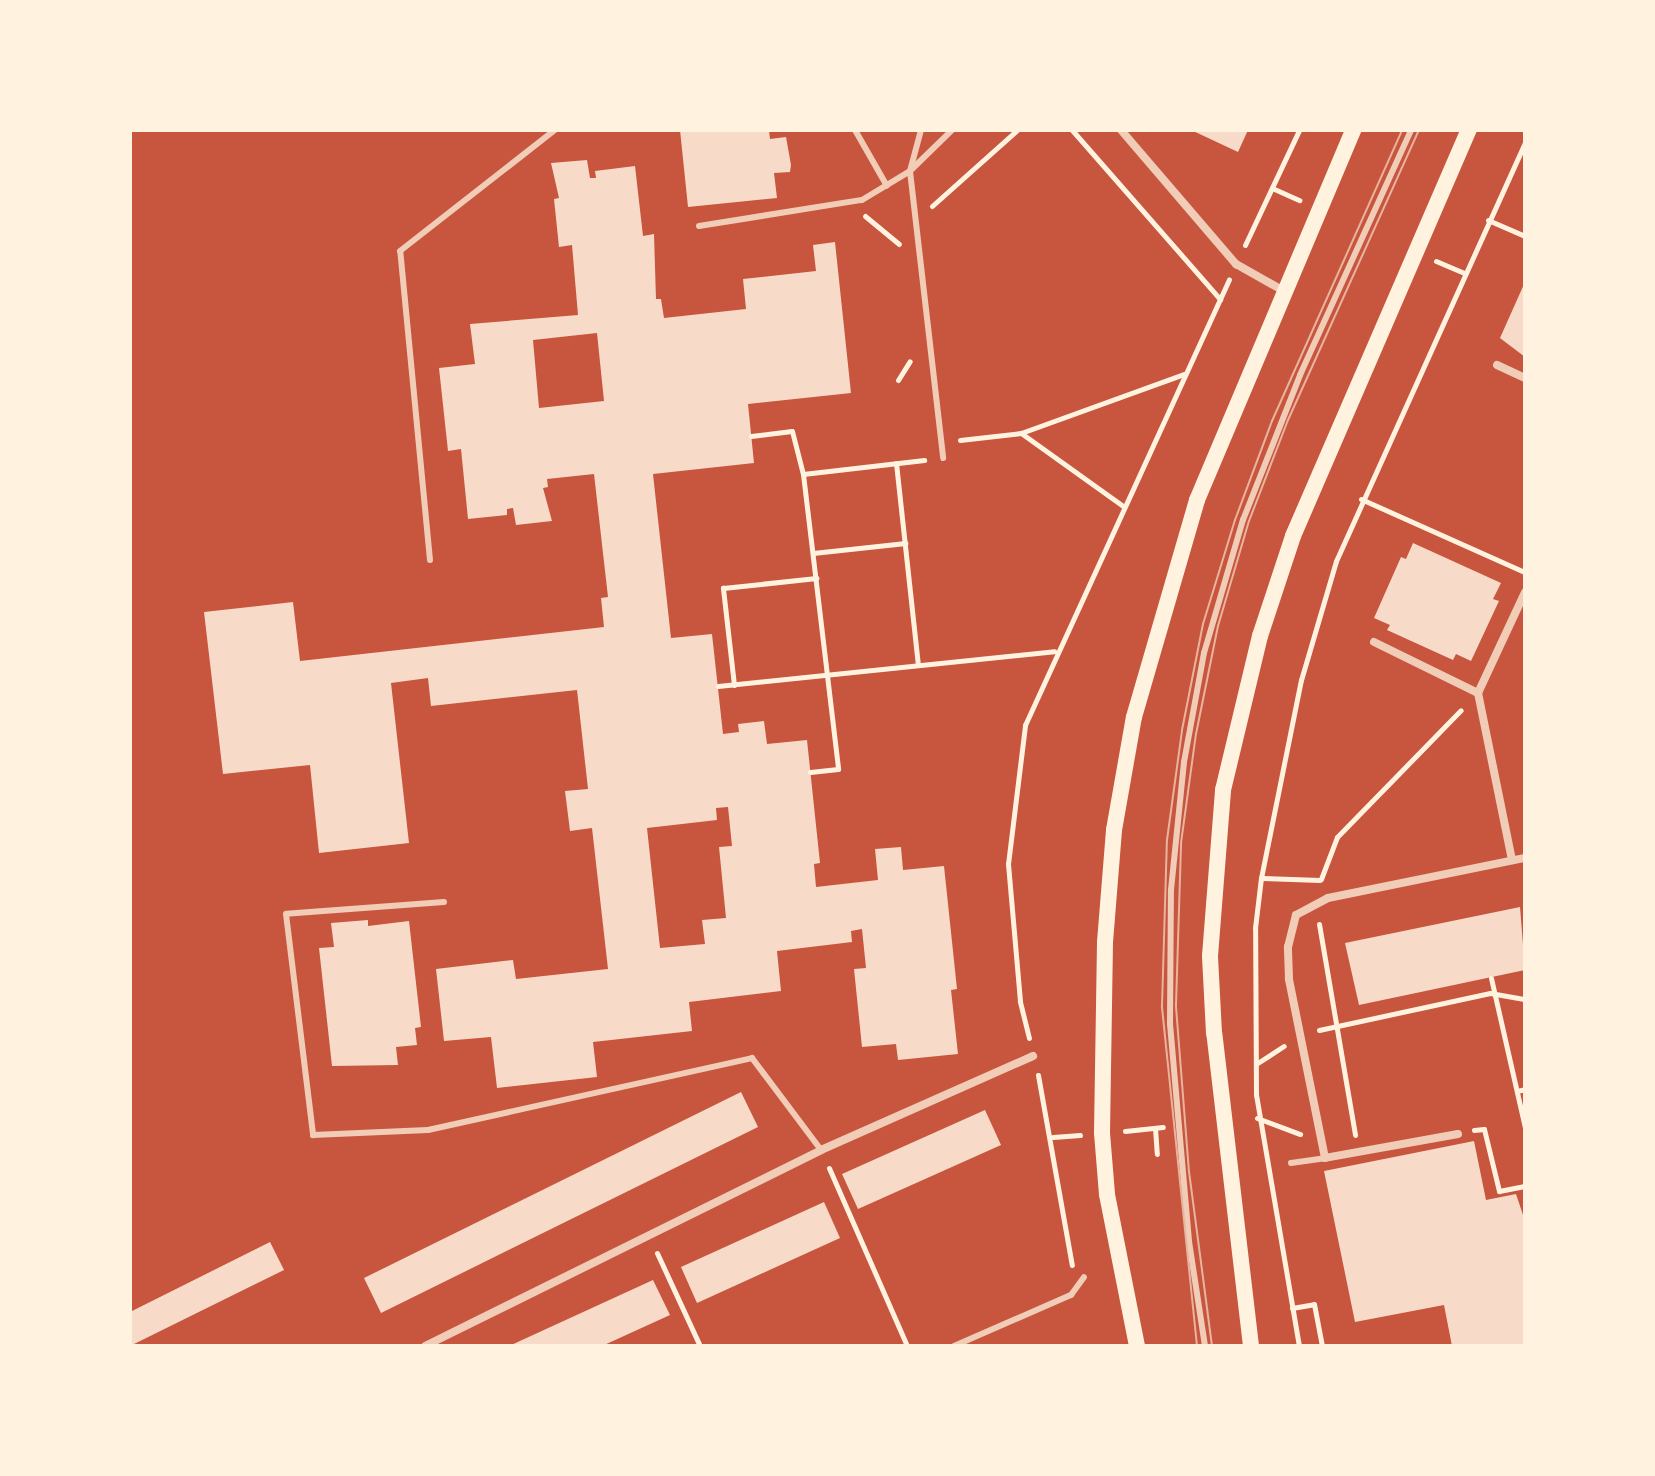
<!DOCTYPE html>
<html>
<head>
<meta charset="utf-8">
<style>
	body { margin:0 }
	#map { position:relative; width:1655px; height:1476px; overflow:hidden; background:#c8553d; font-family:"IBM Plex Serif",serif }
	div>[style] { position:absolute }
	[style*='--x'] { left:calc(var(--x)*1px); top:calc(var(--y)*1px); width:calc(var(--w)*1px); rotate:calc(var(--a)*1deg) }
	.building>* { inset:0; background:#f7dbc8 }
	.path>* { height:5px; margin:-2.5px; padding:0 2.5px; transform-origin:2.5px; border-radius:2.5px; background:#fff3e0 }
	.service>* { height:6px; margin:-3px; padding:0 3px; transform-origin:3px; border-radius:3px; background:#f1ccb7 }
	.minor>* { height:8px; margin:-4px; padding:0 4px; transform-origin:4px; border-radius:4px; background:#f1ccb7 }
	.secondary>* { height:16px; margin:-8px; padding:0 8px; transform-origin:8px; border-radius:8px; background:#fff3e0 }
	.tram>* { height:2px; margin:-1px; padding:0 1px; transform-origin:1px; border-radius:1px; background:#e9b49f }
	span { translate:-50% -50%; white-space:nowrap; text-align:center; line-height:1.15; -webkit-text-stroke:8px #fff3e0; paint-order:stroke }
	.frame { position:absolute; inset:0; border:132px solid #fff3e0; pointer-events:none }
</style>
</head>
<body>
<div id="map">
	<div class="building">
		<div style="clip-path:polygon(680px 130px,769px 130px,770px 139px,786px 137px,791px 165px,790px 172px,774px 173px,777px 198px,688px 207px)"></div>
		<div style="clip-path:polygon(1191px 130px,1248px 130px,1238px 152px)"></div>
		<div style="clip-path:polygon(evenodd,587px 160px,590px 178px,596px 178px,595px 171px,635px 166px,643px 236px,654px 234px,656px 299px,661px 299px,664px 318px,746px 309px,743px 279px,816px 271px,813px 245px,835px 242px,851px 393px,748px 404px,754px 463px,653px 474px,671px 638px,712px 634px,723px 734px,739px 732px,738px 724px,764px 721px,767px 744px,807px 740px,820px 863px,814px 864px,816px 887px,878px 880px,875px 849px,901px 847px,903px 870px,944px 866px,957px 989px,951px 990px,958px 1054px,898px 1060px,896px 1044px,862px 1047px,854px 969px,866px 968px,862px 929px,851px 931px,852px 942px,777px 951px,781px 991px,689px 1002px,692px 1031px,593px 1042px,597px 1077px,497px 1088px,491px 1037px,444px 1041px,436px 969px,513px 960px,516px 979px,608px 969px,592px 828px,570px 831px,565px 791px,588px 789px,577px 690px,431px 706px,428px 678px,391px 683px,409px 843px,319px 853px,310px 765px,223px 774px,204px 612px,293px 602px,300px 661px,604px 627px,601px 598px,608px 597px,594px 474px,547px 479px,548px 487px,543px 488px,552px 521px,516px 525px,513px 508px,507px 509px,507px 515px,468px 519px,461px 449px,448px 451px,439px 368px,475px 364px,470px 324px,578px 315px,572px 245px,559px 247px,554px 199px,559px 198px,551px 163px,587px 160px,597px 333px,604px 401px,539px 408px,533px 340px,597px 333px,587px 160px,728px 807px,732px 846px,719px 847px,726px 918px,702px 920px,705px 944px,660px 948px,647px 828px,717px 820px,716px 808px,728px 807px)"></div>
		<div style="clip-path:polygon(1525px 282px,1525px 357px,1500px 338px)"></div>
		<div style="clip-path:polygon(1413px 543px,1501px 583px,1493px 599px,1499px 601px,1471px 661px,1456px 654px,1453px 660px,1387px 630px,1390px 625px,1374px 618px,1401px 557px,1406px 559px)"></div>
		<div style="clip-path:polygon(1520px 907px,1525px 970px,1359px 1005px,1345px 943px)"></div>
		<div style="clip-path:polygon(368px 920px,368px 926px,409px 921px,421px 1027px,415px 1028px,417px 1045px,396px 1047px,398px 1065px,332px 1066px,319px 948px,334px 947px,331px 923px)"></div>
		<div style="clip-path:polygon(741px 1092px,758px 1127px,381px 1313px,364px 1278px)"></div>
		<div style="clip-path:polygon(985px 1110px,1001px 1145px,858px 1209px,842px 1174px)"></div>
		<div style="clip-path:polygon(1474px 1141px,1486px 1200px,1516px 1194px,1525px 1221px,1525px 1346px,1452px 1346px,1444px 1305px,1355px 1322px,1324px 1171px)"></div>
		<div style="clip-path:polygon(824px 1202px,840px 1238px,697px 1303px,681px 1267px)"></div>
		<div style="clip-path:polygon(270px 1242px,284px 1270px,130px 1346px,130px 1312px)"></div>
		<div style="clip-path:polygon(653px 1280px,670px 1315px,602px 1346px,509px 1346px)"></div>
	</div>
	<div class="path">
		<div style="--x:1072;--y:130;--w:225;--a:48.8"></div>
		<div style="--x:1272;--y:188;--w:30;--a:24"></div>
		<div style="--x:932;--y:206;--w:114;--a:-41.8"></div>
		<div style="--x:865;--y:216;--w:44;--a:39.5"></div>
		<div style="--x:1488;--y:220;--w:40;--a:23.4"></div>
		<div style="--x:1245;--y:245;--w:127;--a:-64.8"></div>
		<div style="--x:1436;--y:261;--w:30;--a:23"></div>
		<div style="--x:898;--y:380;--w:22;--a:-58"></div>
		<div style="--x:1021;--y:433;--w:173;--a:-19.9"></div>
		<div style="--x:751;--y:436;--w:41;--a:-7"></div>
		<div style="--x:792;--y:431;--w:44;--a:75.7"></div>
		<div style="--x:803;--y:474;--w:122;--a:-6.6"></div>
		<div style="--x:960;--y:440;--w:61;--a:-6.5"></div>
		<div style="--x:1021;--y:433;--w:125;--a:35.6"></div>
		<div style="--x:896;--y:463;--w:202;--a:83.8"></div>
		<div style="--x:803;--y:474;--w:297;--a:83.2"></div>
		<div style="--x:838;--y:769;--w:28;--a:174"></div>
		<div style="--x:1361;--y:499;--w:179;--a:24.1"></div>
		<div style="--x:813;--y:553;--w:93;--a:-6.2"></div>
		<div style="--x:734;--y:685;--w:98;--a:-96.5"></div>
		<div style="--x:723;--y:588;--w:94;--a:-6.1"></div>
		<div style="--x:718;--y:686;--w:338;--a:-5.9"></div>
		<div style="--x:1261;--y:878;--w:59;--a:1.9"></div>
		<div style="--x:1321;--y:879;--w:45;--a:-69.1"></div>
		<div style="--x:1337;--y:837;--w:177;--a:-45.7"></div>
		<div style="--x:1319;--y:924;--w:214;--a:80.3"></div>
		<div style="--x:1491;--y:978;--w:154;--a:77.2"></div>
		<div style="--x:1319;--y:1030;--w:175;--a:-12.2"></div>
		<div style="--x:1490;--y:993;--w:36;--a:10"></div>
		<div style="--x:1029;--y:1038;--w:38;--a:-104"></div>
		<div style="--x:1020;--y:1001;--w:138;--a:-95"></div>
		<div style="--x:1008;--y:864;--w:140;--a:-83"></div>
		<div style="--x:1025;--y:725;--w:490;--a:-65.4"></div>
		<div style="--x:1256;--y:1064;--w:33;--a:-33"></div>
		<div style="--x:1038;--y:1075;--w:193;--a:79.9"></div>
		<div style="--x:1517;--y:1091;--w:8;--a:-14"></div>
		<div style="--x:1257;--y:1118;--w:46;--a:20.4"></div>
		<div style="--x:1155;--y:1128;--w:26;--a:86"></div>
		<div style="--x:1474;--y:1130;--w:10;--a:-6"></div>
		<div style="--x:1484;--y:1129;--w:64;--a:76.4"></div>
		<div style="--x:1499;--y:1191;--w:26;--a:-11"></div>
		<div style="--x:1125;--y:1131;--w:38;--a:-6"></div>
		<div style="--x:1053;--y:1137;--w:27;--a:-4"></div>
		<div style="--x:829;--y:1168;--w:194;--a:66.3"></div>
		<div style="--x:657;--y:1253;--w:102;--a:65.2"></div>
		<div style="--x:1292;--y:1308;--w:22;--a:-10"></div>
		<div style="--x:1314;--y:1304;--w:43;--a:79.2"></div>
		<div style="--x:1299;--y:1346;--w:255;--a:-99.7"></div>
		<div style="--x:1256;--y:1095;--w:167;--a:-90.3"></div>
		<div style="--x:1255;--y:928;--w:50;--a:-83.2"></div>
		<div style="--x:1261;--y:878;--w:202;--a:-78.6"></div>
		<div style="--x:1301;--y:680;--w:124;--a:-73.6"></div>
		<div style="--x:1336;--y:561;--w:460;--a:-65.7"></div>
	</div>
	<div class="service">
		<div style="--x:855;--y:130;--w:64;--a:60.3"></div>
		<div style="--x:921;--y:130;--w:42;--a:105"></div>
		<div style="--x:910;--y:171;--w:289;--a:83.4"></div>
		<div style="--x:699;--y:226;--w:165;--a:-9.1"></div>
		<div style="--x:862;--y:200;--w:56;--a:-31.1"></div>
		<div style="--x:910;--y:171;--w:59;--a:-44.3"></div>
		<div style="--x:430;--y:560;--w:310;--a:-95.5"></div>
		<div style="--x:400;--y:251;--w:197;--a:-38"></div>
		<div style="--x:444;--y:902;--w:158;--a:175.7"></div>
		<div style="--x:286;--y:914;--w:223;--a:83"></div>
		<div style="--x:313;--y:1135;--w:115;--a:-2.5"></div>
		<div style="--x:428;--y:1130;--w:332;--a:-12.5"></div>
		<div style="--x:752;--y:1058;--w:115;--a:53.1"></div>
		<div style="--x:1291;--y:1163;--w:34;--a:-8"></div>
		<div style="--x:954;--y:1346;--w:128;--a:-23.6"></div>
		<div style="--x:1071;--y:1295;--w:22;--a:-54"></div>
		<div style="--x:1205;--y:1346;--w:106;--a:-98.7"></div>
		<div style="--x:1189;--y:1241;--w:218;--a:-95"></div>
		<div style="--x:1170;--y:1024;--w:134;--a:-89.6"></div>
		<div style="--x:1171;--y:890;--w:129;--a:-84.2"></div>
		<div style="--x:1184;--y:762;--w:111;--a:-79.6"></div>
		<div style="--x:1204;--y:653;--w:139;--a:-73.7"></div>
		<div style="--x:1243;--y:520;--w:156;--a:-68.5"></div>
		<div style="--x:1300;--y:375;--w:269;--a:-65.6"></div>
	</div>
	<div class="minor">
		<div style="--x:1121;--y:130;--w:177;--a:49.4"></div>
		<div style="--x:1236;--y:264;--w:55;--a:29.4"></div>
		<div style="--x:1497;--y:365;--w:31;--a:25"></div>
		<div style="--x:1374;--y:642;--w:116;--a:26.1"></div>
		<div style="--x:1512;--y:860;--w:170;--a:-101.5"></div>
		<div style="--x:1478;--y:693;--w:111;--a:-65"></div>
		<div style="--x:1458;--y:1134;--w:135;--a:169.8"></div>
		<div style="--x:1325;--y:1158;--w:183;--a:-101.4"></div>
		<div style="--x:1289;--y:979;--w:32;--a:-92"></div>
		<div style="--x:1288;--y:947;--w:33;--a:-76"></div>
		<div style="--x:1296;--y:915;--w:36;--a:-28"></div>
		<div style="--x:1328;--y:898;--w:201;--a:-11.5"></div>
		<div style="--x:425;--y:1346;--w:442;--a:-26.3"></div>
		<div style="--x:821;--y:1150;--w:232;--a:-23.9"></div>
	</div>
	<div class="secondary">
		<div style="--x:1137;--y:1346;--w:155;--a:-101.2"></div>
		<div style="--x:1107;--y:1194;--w:61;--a:-94.7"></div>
		<div style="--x:1102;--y:1133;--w:191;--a:-89.1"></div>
		<div style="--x:1105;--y:942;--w:112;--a:-85.4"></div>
		<div style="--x:1114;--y:830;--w:115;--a:-80"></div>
		<div style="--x:1134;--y:717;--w:226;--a:-73.8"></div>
		<div style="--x:1197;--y:500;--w:402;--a:-67.1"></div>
		<div style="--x:1251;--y:1346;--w:315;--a:-96.7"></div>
		<div style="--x:1214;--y:1033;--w:77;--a:-93"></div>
		<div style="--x:1210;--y:956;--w:167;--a:-85.5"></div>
		<div style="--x:1223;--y:790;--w:158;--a:-76.5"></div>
		<div style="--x:1260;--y:636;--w:105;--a:-71.7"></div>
		<div style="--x:1293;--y:536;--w:443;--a:-66.6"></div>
	</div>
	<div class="tram">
		<div style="--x:1197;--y:1346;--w:342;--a:-95.9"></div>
		<div style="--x:1162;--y:1006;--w:166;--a:-88.3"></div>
		<div style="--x:1167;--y:840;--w:111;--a:-82.2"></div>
		<div style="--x:1182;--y:730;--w:108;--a:-78.8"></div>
		<div style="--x:1203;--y:624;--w:109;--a:-72.9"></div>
		<div style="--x:1235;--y:520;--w:106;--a:-69.5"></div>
		<div style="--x:1272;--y:421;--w:319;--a:-65.9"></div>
		<div style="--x:1212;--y:1346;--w:176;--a:-97.5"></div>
		<div style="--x:1189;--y:1172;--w:168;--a:-94.5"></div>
		<div style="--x:1176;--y:1005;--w:162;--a:-88.2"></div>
		<div style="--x:1181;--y:843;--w:110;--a:-82.2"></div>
		<div style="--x:1196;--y:734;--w:110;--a:-78.5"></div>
		<div style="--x:1218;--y:626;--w:109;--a:-73.6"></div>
		<div style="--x:1249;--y:521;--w:108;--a:-68.9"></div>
		<div style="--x:1288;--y:420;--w:318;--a:-65.7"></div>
	</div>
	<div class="frame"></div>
</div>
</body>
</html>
